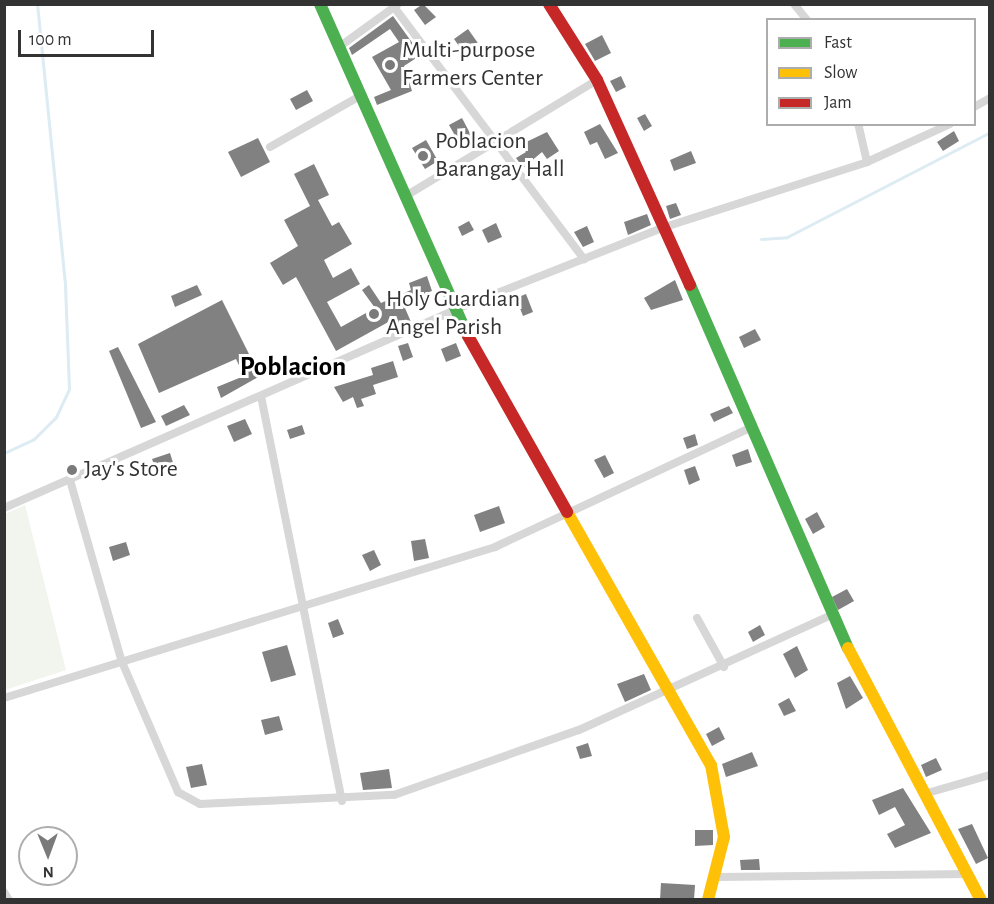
<!DOCTYPE html>
<html>
<head>
<meta charset="utf-8">
<style>
	body { margin:0 }
	#map { position:relative; width:994px; height:904px; overflow:hidden; background:#fff; font-family:"Alegreya Sans",sans-serif }
	div>[style] { position:absolute }
	[style*='--x'] { left:calc(var(--x)*1px); top:calc(var(--y)*1px); width:calc(var(--w)*1px); rotate:calc(var(--a)*1deg) }
	.green>* { inset:0; background:#f1f5ed }
	.stream>* { height:3px; margin:-1.5px; padding:0 1.5px; transform-origin:1.5px; border-radius:1.5px; background:#ddebf3 }
	.building>* { inset:0; background:#818181 }
	.street>* { height:8px; margin:-4px; padding:0 4px; transform-origin:4px; border-radius:4px; background:#d7d7d7 }
	.fast>* { height:12px; margin:-6px; padding:0 6px; transform-origin:6px; border-radius:6px; background:#4caf50 }
	.slow>* { height:12px; margin:-6px; padding:0 6px; transform-origin:6px; border-radius:6px; background:#ffc107 }
	.jam>* { height:12px; margin:-6px; padding:0 6px; transform-origin:6px; border-radius:6px; background:#c62828 }
	.dots>* { width:16px; height:16px; translate:-50% -50%; box-sizing:border-box; border:3px solid #fff; border-radius:50% }
	span { translate:-50% -50%; white-space:nowrap; text-align:center; line-height:1.15; -webkit-text-stroke:6px #fff; paint-order:stroke }
	.poi-label { font-size:24px; color:#333 }
	.left { translate:0 -50%; text-align:left }
	.quarter-label { font-size:27px; color:#000; font-weight:700 }
	.frame { position:absolute; inset:0; border:6px solid #333; pointer-events:none }
	.legend { position:absolute; left:766px; top:18px; width:210px; height:108px; box-sizing:border-box; background:#fff; border:2px solid #adadad; margin:0; padding:8px 10px; list-style:none; font-size:18px; color:#333 }
	.legend li { display:flex; align-items:center; gap:12px; height:30px }
	.legend b { width:30px; border:2px solid #adadad }
	.north { position:absolute; left:18px; top:826px; width:60px; height:60px; box-sizing:border-box; background:#fff; border:2px solid #adadad; border-radius:50%; rotate:179deg; font-size:16px; font-weight:700; line-height:24px; text-align:center; color:#333 }
	.north::after { content:''; display:block; margin:auto; width:21px; height:27px; background:#7a7a7a; clip-path:polygon(50% 0,100% 100%,50% 72%,0 100%) }
	.scale { position:absolute; left:18px; top:30px; width:136px; height:27px; box-sizing:border-box; border:3px solid #333; border-top:0; padding-left:8px; font-size:18px; line-height:21px; white-space:nowrap; color:#333; -webkit-text-stroke:4px #fff; paint-order:stroke }
</style>
</head>
<body>
<div id="map">
	<div class="green">
		<div style="clip-path:polygon(25px 505px,66px 670px,5px 690px,5px 514px)"></div>
	</div>
	<div class="stream">
		<div style="--x:761;--y:239;--w:26;--a:-4"></div>
		<div style="--x:787;--y:237;--w:229;--a:-27.3"></div>
		<div style="--x:4;--y:453;--w:33;--a:-25"></div>
		<div style="--x:34;--y:439;--w:31;--a:-45"></div>
		<div style="--x:56;--y:417;--w:31;--a:-65"></div>
		<div style="--x:69;--y:389;--w:105;--a:-92.2"></div>
		<div style="--x:65;--y:284;--w:281;--a:-95.7"></div>
	</div>
	<div class="building">
		<div style="clip-path:polygon(423px 4px,436px 17px,425px 25px,414px 10px)"></div>
		<div style="clip-path:polygon(393px 16px,421px 55px,404px 66px,412px 91px,377px 105px,374px 97px,391px 90px,372px 57px,399px 42px,390px 29px,352px 55px,349px 48px)"></div>
		<div style="clip-path:polygon(468px 29px,480px 46px,466px 56px,454px 39px)"></div>
		<div style="clip-path:polygon(602px 35px,611px 53px,595px 61px,585px 44px)"></div>
		<div style="clip-path:polygon(621px 76px,626px 87px,616px 92px,610px 81px)"></div>
		<div style="clip-path:polygon(307px 90px,313px 101px,296px 110px,290px 99px)"></div>
		<div style="clip-path:polygon(645px 114px,652px 126px,644px 131px,637px 118px)"></div>
		<div style="clip-path:polygon(462px 118px,473px 139px,461px 146px,449px 125px)"></div>
		<div style="clip-path:polygon(600px 124px,618px 153px,605px 159px,597px 142px,590px 145px,584px 132px)"></div>
		<div style="clip-path:polygon(954px 131px,959px 141px,943px 151px,937px 142px)"></div>
		<div style="clip-path:polygon(547px 132px,559px 151px,547px 159px,542px 152px,523px 168px,516px 158px,526px 152px,520px 145px)"></div>
		<div style="clip-path:polygon(258px 138px,270px 162px,241px 177px,228px 152px)"></div>
		<div style="clip-path:polygon(426px 140px,438px 161px,425px 169px,412px 148px)"></div>
		<div style="clip-path:polygon(691px 151px,696px 163px,674px 171px,670px 160px)"></div>
		<div style="clip-path:polygon(314px 164px,329px 195px,318px 200px,332px 226px,339px 222px,352px 244px,324px 260px,333px 278px,351px 268px,360px 284px,327px 302px,341px 327px,375px 308px,362px 290px,369px 285px,381px 303px,411px 290px,409px 283px,427px 276px,432px 291px,402px 301px,411px 322px,396px 328px,392px 320px,336px 351px,296px 277px,283px 285px,270px 263px,298px 246px,284px 220px,310px 206px,294px 174px)"></div>
		<div style="clip-path:polygon(676px 203px,681px 215px,670px 219px,666px 206px)"></div>
		<div style="clip-path:polygon(647px 214px,651px 225px,628px 235px,624px 222px)"></div>
		<div style="clip-path:polygon(469px 221px,474px 230px,462px 236px,458px 227px)"></div>
		<div style="clip-path:polygon(496px 223px,502px 237px,488px 243px,482px 230px)"></div>
		<div style="clip-path:polygon(587px 226px,594px 242px,583px 247px,574px 232px)"></div>
		<div style="clip-path:polygon(675px 280px,683px 300px,651px 310px,644px 298px)"></div>
		<div style="clip-path:polygon(197px 285px,202px 295px,175px 307px,171px 296px)"></div>
		<div style="clip-path:polygon(526px 294px,533px 312px,523px 316px,516px 298px)"></div>
		<div style="clip-path:polygon(222px 300px,260px 376px,221px 398px,217px 387px,244px 376px,236px 359px,159px 393px,138px 344px)"></div>
		<div style="clip-path:polygon(755px 329px,761px 340px,744px 348px,739px 337px)"></div>
		<div style="clip-path:polygon(408px 343px,413px 357px,403px 361px,398px 346px)"></div>
		<div style="clip-path:polygon(456px 343px,461px 356px,446px 362px,441px 349px)"></div>
		<div style="clip-path:polygon(118px 347px,156px 422px,141px 428px,109px 351px)"></div>
		<div style="clip-path:polygon(393px 361px,398px 377px,373px 385px,376px 394px,361px 399px,364px 406px,357px 408px,353px 397px,343px 402px,334px 387px,373px 375px,371px 368px)"></div>
		<div style="clip-path:polygon(184px 405px,190px 415px,166px 426px,161px 416px)"></div>
		<div style="clip-path:polygon(729px 406px,733px 413px,714px 422px,710px 414px)"></div>
		<div style="clip-path:polygon(245px 419px,252px 434px,234px 442px,227px 426px)"></div>
		<div style="clip-path:polygon(302px 425px,305px 434px,290px 439px,287px 430px)"></div>
		<div style="clip-path:polygon(695px 434px,698px 445px,687px 449px,683px 438px)"></div>
		<div style="clip-path:polygon(748px 449px,752px 462px,736px 467px,732px 455px)"></div>
		<div style="clip-path:polygon(170px 453px,175px 469px,158px 475px,152px 459px)"></div>
		<div style="clip-path:polygon(605px 455px,614px 473px,604px 478px,594px 460px)"></div>
		<div style="clip-path:polygon(695px 466px,700px 480px,689px 485px,684px 470px)"></div>
		<div style="clip-path:polygon(499px 506px,505px 523px,480px 532px,474px 515px)"></div>
		<div style="clip-path:polygon(817px 512px,825px 527px,813px 534px,805px 519px)"></div>
		<div style="clip-path:polygon(425px 539px,429px 558px,414px 561px,411px 541px)"></div>
		<div style="clip-path:polygon(126px 542px,130px 555px,113px 561px,109px 547px)"></div>
		<div style="clip-path:polygon(374px 550px,381px 565px,370px 571px,362px 555px)"></div>
		<div style="clip-path:polygon(847px 589px,854px 601px,838px 610px,832px 597px)"></div>
		<div style="clip-path:polygon(338px 619px,344px 634px,333px 638px,328px 623px)"></div>
		<div style="clip-path:polygon(760px 625px,765px 635px,753px 642px,748px 632px)"></div>
		<div style="clip-path:polygon(287px 645px,296px 675px,271px 682px,262px 652px)"></div>
		<div style="clip-path:polygon(797px 646px,808px 670px,795px 678px,783px 654px)"></div>
		<div style="clip-path:polygon(644px 674px,651px 690px,625px 702px,617px 684px)"></div>
		<div style="clip-path:polygon(850px 676px,863px 698px,846px 709px,837px 683px)"></div>
		<div style="clip-path:polygon(789px 698px,796px 711px,784px 716px,778px 704px)"></div>
		<div style="clip-path:polygon(279px 716px,283px 730px,265px 735px,261px 720px)"></div>
		<div style="clip-path:polygon(719px 727px,725px 739px,712px 746px,706px 734px)"></div>
		<div style="clip-path:polygon(588px 743px,592px 756px,580px 759px,576px 747px)"></div>
		<div style="clip-path:polygon(752px 752px,758px 766px,726px 777px,722px 764px)"></div>
		<div style="clip-path:polygon(936px 758px,942px 770px,926px 777px,921px 765px)"></div>
		<div style="clip-path:polygon(202px 764px,207px 785px,191px 788px,186px 767px)"></div>
		<div style="clip-path:polygon(389px 769px,392px 788px,363px 790px,360px 773px)"></div>
		<div style="clip-path:polygon(903px 788px,931px 833px,895px 848px,887px 834px,905px 825px,895px 807px,879px 815px,872px 800px)"></div>
		<div style="clip-path:polygon(972px 824px,988px 858px,976px 864px,958px 829px)"></div>
		<div style="clip-path:polygon(695px 830px,713px 830px,713px 845px,695px 846px)"></div>
		<div style="clip-path:polygon(759px 859px,760px 870px,741px 870px,740px 860px)"></div>
		<div style="clip-path:polygon(661px 883px,695px 885px,694px 900px,660px 900px)"></div>
	</div>
	<div class="street">
		<div style="--x:794;--y:4;--w:21;--a:51"></div>
		<div style="--x:394;--y:7;--w:316;--a:53"></div>
		<div style="--x:339;--y:47;--w:72;--a:-35.9"></div>
		<div style="--x:974;--y:107;--w:18;--a:-29"></div>
		<div style="--x:270;--y:147;--w:103;--a:-29.5"></div>
		<div style="--x:867;--y:162;--w:91;--a:-24.6"></div>
		<div style="--x:404;--y:197;--w:226;--a:-31.2"></div>
		<div style="--x:261;--y:396;--w:413;--a:78.7"></div>
		<div style="--x:70;--y:480;--w:189;--a:74.1"></div>
		<div style="--x:122;--y:662;--w:142;--a:66.7"></div>
		<div style="--x:178;--y:792;--w:25;--a:29"></div>
		<div style="--x:200;--y:804;--w:194;--a:-2.7"></div>
		<div style="--x:394;--y:795;--w:196;--a:-19.4"></div>
		<div style="--x:579;--y:730;--w:277;--a:-24.5"></div>
		<div style="--x:4;--y:508;--w:492;--a:-23.7"></div>
		<div style="--x:454;--y:310;--w:227;--a:-21.5"></div>
		<div style="--x:665;--y:227;--w:212;--a:-17.8"></div>
		<div style="--x:867;--y:162;--w:39;--a:-103"></div>
		<div style="--x:697;--y:618;--w:56;--a:61.1"></div>
		<div style="--x:4;--y:698;--w:514;--a:-17.09"></div>
		<div style="--x:495;--y:547;--w:281;--a:-25"></div>
		<div style="--x:924;--y:794;--w:69;--a:-16.1"></div>
		<div style="--x:718;--y:877;--w:250;--a:-0.7"></div>
		<div style="--x:4;--y:892;--w:9;--a:58"></div>
	</div>
	<div class="fast">
		<div style="--x:320;--y:4;--w:363;--a:66"></div>
		<div style="--x:690;--y:285;--w:396;--a:66.5"></div>
	</div>
	<div class="slow">
		<div style="--x:567;--y:512;--w:291;--a:60.4"></div>
		<div style="--x:711;--y:765;--w:73;--a:79.8"></div>
		<div style="--x:724;--y:837;--w:65;--a:104.3"></div>
		<div style="--x:848;--y:648;--w:285;--a:62.2"></div>
	</div>
	<div class="jam">
		<div style="--x:549;--y:4;--w:90;--a:57.7"></div>
		<div style="--x:597;--y:80;--w:225;--a:65.6"></div>
		<div style="--x:468;--y:336;--w:202;--a:60.6"></div>
	</div>
	<div class="dots">
		<div style="left:390px;top:65px;background:#7a7a7a"></div>
		<div style="left:423px;top:156px;background:#7a7a7a"></div>
		<div style="left:374px;top:314px;background:#7a7a7a"></div>
		<div style="left:72px;top:470px;background:#7a7a7a"></div>
	</div>
	<div class="poi-label">
		<span class="left" style="left:402px;top:65px">Multi-purpose<br>Farmers Center</span>
		<span class="left" style="left:435px;top:156px">Poblacion<br>Barangay Hall</span>
		<span class="left" style="left:386px;top:314px">Holy Guardian<br>Angel Parish</span>
		<span class="left" style="left:84px;top:470px">Jay's Store</span>
	</div>
	<div class="quarter-label">
		<span style="left:293px;top:367px">Poblacion</span>
	</div>
	<div class="frame"></div>
	<ul class="legend">
	<li><b style="height:8px;background:#4caf50"></b>Fast</li>
	<li><b style="height:8px;background:#ffc107"></b>Slow</li>
	<li><b style="height:8px;background:#c62828"></b>Jam</li>
	</ul>
	<div class="north">N</div>
	<div class="scale">100 m</div>
</div>
</body>
</html>
